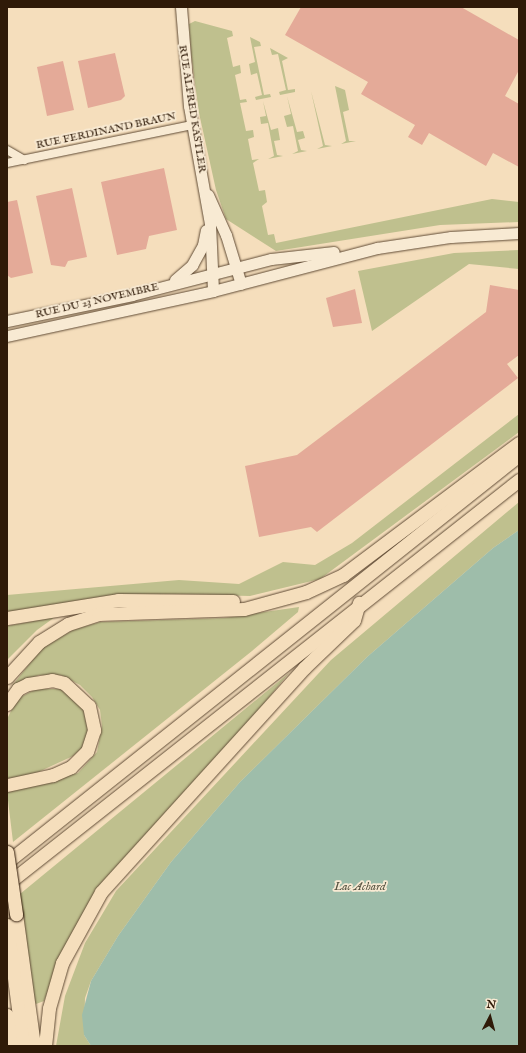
<!DOCTYPE html>
<html>
<head>
<meta charset="utf-8">
<style>
	body { margin:0 }
	#map { position:relative; width:526px; height:1053px; overflow:hidden; background:#f5debc; font-family:"IM FELL English",serif }
	div>[style] { position:absolute }
	[style*='--x'] { left:calc(var(--x)*1px); top:calc(var(--y)*1px); width:calc(var(--w)*1px); rotate:calc(var(--a)*1deg) }
	.green>* { inset:0; background:#bfc08e }
	.water>* { inset:0; background:#9ebdaa }
	.building>* { inset:0; background:#e4aa98 }
	.roads { filter:drop-shadow(0 0 1px #604b35) drop-shadow(0 0 1px #604b35) }
	.minor>* { height:8px; margin:-4px; padding:0 4px; transform-origin:4px; border-radius:4px; background:#f8ead3 }
	.secondary>* { height:11px; margin:-5.5px; padding:0 5.5px; transform-origin:5.5px; border-radius:5.5px; background:#f8ead3 }
	.trunk>* { height:13px; margin:-6.5px; padding:0 6.5px; transform-origin:6.5px; border-radius:6.5px; background:#f5debc }
	.bridges { filter:drop-shadow(0 0 1px #2f1a08) drop-shadow(0 0 1px #2f1a08) }
	.trunk-bridge>* { height:13px; margin:-6.5px; padding:0 6.5px; transform-origin:6.5px; border-radius:6.5px; background:#f5debc }
	span { translate:-50% -50%; white-space:nowrap; text-align:center; line-height:1.15; -webkit-text-stroke:3.5px #f8ead3; paint-order:stroke }
	.street-label { font-size:11px; color:#2f1a08 }
	.water-label { font-size:12px; color:#565341; font-style:italic }
	.frame { position:absolute; inset:0; border:8px solid #2f1a08; pointer-events:none }
	.north { position:absolute; left:470px; top:997px; width:40px; height:40px; -webkit-text-stroke:3px #f8ead3; paint-order:stroke; rotate:6deg; font-size:11px; font-weight:700; line-height:16px; text-align:center; color:#2f1a08 }
	.north::after { content:''; display:block; margin:auto; width:14px; height:18px; background:#2f1a08; clip-path:polygon(50% 0,100% 100%,50% 72%,0 100%) }
</style>
</head>
<body>
<div id="map">
	<div class="green">
		<div style="clip-path:polygon(195px 21px,232px 31px,233px 36px,227px 38px,233px 67px,240px 65px,241px 73px,235px 75px,240px 100px,246px 99px,247px 102px,240px 103px,246px 131px,253px 130px,254px 137px,248px 139px,252px 160px,259px 159px,253px 163px,259px 191px,265px 190px,267px 202px,262px 206px,268px 235px,274px 234px,276px 243px,492px 199px,519px 202px,519px 222px,440px 225px,276px 251px,226px 219px,216px 190px,199px 113px,191px 53px,189px 24px)"></div>
		<div style="clip-path:polygon(250px 37px,260px 42px,261px 46px,254px 47px,264px 95px,270px 94px,271px 97px,256px 100px,255px 97px,262px 95px,257px 73px,251px 75px,249px 64px,255px 62px)"></div>
		<div style="clip-path:polygon(270px 48px,288px 58px,282px 61px,288px 90px,295px 89px,295px 92px,280px 95px,279px 92px,286px 90px,278px 54px,272px 55px)"></div>
		<div style="clip-path:polygon(335px 86px,345px 90px,349px 110px,343px 112px,349px 141px,356px 141px,341px 144px,346px 141px)"></div>
		<div style="clip-path:polygon(311px 91px,325px 145px,332px 146px,317px 149px,323px 146px)"></div>
		<div style="clip-path:polygon(287px 96px,297px 132px,303px 131px,305px 138px,298px 140px,301px 150px,307px 151px,292px 154px,298px 151px,293px 126px,287px 127px,284px 116px,291px 114px)"></div>
		<div style="clip-path:polygon(263px 101px,271px 130px,278px 128px,280px 140px,274px 141px,277px 155px,283px 156px,268px 159px,274px 156px,268px 123px,261px 124px,260px 117px,266px 116px)"></div>
		<div style="clip-path:polygon(519px 250px,519px 269px,469px 264px,372px 331px,358px 271px,454px 253px)"></div>
		<div style="clip-path:polygon(519px 414px,519px 432px,320px 579px,250px 596px,169px 594px,7px 613px,7px 595px,179px 580px,239px 584px,283px 562px,315px 565px,352px 543px)"></div>
		<div style="clip-path:polygon(519px 502px,519px 530px,493px 548px,367px 657px,240px 782px,171px 862px,118px 936px,91px 981px,85px 998px,84px 1035px,91px 1046px,56px 1046px,65px 996px,85px 943px,116px 891px,331px 660px)"></div>
		<div style="clip-path:polygon(299px 607px,298px 612px,252px 651px,13px 842px,7px 792px,78px 773px,97px 752px,102px 726px,100px 710px,92px 697px,80px 685px,61px 675px,39px 675px,12px 686px,41px 649px,73px 630px,100px 622px,224px 618px)"></div>
		<div style="clip-path:polygon(55px 617px,37px 630px,7px 660px,7px 626px)"></div>
		<div style="clip-path:polygon(289px 673px,67px 942px,44px 1001px,36px 1004px,32px 1000px,20px 894px)"></div>
		<div style="clip-path:polygon(36px 689px,61px 689px,73px 695px,82px 703px,88px 731px,82px 748px,73px 756px,34px 774px,7px 779px,7px 719px,17px 699px)"></div>
	</div>
	<div class="water">
		<div style="clip-path:polygon(519px 530px,519px 1046px,91px 1046px,84px 1035px,82px 1015px,91px 981px,118px 936px,171px 862px,240px 782px,367px 657px,493px 548px)"></div>
	</div>
	<div class="building">
		<div style="clip-path:polygon(301px 7px,461px 7px,519px 40px,519px 70px,505px 96px,519px 104px,519px 167px,493px 153px,486px 166px,429px 133px,422px 145px,408px 137px,415px 125px,361px 94px,368px 82px,285px 35px)"></div>
		<div style="clip-path:polygon(115px 53px,125px 96px,121px 100px,88px 108px,78px 61px)"></div>
		<div style="clip-path:polygon(63px 61px,74px 110px,47px 116px,37px 67px)"></div>
		<div style="clip-path:polygon(164px 168px,177px 230px,149px 236px,146px 249px,117px 255px,101px 182px)"></div>
		<div style="clip-path:polygon(72px 188px,87px 257px,68px 261px,65px 267px,51px 265px,36px 196px)"></div>
		<div style="clip-path:polygon(17px 200px,33px 273px,11px 278px,7px 275px,7px 202px)"></div>
		<div style="clip-path:polygon(490px 285px,519px 290px,519px 355px,507px 364px,518px 378px,317px 532px,311px 527px,259px 537px,245px 466px,297px 455px,486px 312px)"></div>
		<div style="clip-path:polygon(355px 289px,362px 323px,333px 327px,326px 298px)"></div>
	</div>
	<div class="roads">
		<div class="minor">
			<div style="--x:7;--y:150;--w:20;--a:30"></div>
			<div style="--x:7;--y:163;--w:189;--a:-11.6"></div>
		</div>
		<div class="secondary">
			<div style="--x:181;--y:7;--w:99;--a:85.4"></div>
			<div style="--x:189;--y:106;--w:120;--a:79.9"></div>
			<div style="--x:210;--y:224;--w:67;--a:87.4"></div>
			<div style="--x:208;--y:195;--w:44;--a:65.8"></div>
			<div style="--x:226;--y:235;--w:51;--a:73"></div>
			<div style="--x:175;--y:280;--w:23;--a:-41"></div>
			<div style="--x:192;--y:265;--w:23;--a:-61"></div>
			<div style="--x:203;--y:245;--w:15;--a:-79"></div>
			<div style="--x:7;--y:321;--w:128;--a:-11.7"></div>
			<div style="--x:132;--y:295;--w:144;--a:-14.5"></div>
			<div style="--x:271;--y:259;--w:63;--a:-6.3"></div>
			<div style="--x:7;--y:336;--w:211;--a:-12.3"></div>
			<div style="--x:213;--y:291;--w:170;--a:-14.7"></div>
			<div style="--x:377;--y:248;--w:75;--a:-8.5"></div>
			<div style="--x:451;--y:237;--w:68;--a:-3.4"></div>
		</div>
		<div class="trunk">
			<div style="--x:7;--y:618;--w:112;--a:-9.2"></div>
			<div style="--x:118;--y:600;--w:115;--a:0.5"></div>
			<div style="--x:7;--y:677;--w:47;--a:-47.6"></div>
			<div style="--x:39;--y:642;--w:34;--a:-32"></div>
			<div style="--x:68;--y:624;--w:32;--a:-18"></div>
			<div style="--x:98;--y:614;--w:146;--a:-2"></div>
			<div style="--x:244;--y:609;--w:64;--a:-15.3"></div>
			<div style="--x:306;--y:592;--w:41;--a:-24.7"></div>
			<div style="--x:343;--y:575;--w:220;--a:-36.9"></div>
			<div style="--x:7;--y:704;--w:19;--a:-54"></div>
			<div style="--x:18;--y:689;--w:11;--a:-27"></div>
			<div style="--x:28;--y:684;--w:24;--a:-9"></div>
			<div style="--x:52;--y:680;--w:12;--a:14"></div>
			<div style="--x:64;--y:683;--w:34;--a:43"></div>
			<div style="--x:89;--y:706;--w:25;--a:78"></div>
			<div style="--x:94;--y:730;--w:22;--a:108"></div>
			<div style="--x:87;--y:751;--w:23;--a:135"></div>
			<div style="--x:71;--y:767;--w:20;--a:156"></div>
			<div style="--x:53;--y:775;--w:47;--a:167.7"></div>
			<div style="--x:7;--y:862;--w:654;--a:-38.48"></div>
			<div style="--x:7;--y:884;--w:652;--a:-38.28"></div>
			<div style="--x:16;--y:914;--w:133;--a:82.2"></div>
			<div style="--x:7;--y:925;--w:122;--a:82.5"></div>
			<div style="--x:7;--y:1015;--w:31;--a:83"></div>
			<div style="--x:45;--y:1046;--w:38;--a:-84"></div>
			<div style="--x:49;--y:1008;--w:47;--a:-73.9"></div>
			<div style="--x:62;--y:963;--w:81;--a:-61.2"></div>
			<div style="--x:101;--y:892;--w:302;--a:-47.8"></div>
			<div style="--x:304;--y:668;--w:69;--a:-43.8"></div>
			<div style="--x:354;--y:620;--w:18;--a:-74"></div>
		</div>
	</div>
	<div class="bridges">
		<div class="trunk-bridge">
			<div style="--x:7;--y:852;--w:63;--a:81.7"></div>
		</div>
	</div>
	<div class="street-label">
		<span style="left:192px;top:109px;rotate:81deg">RUE ALFRED KASTLER</span>
		<span style="left:106px;top:131px;rotate:-12deg">RUE FERDINAND BRAUN</span>
		<span style="left:97px;top:301px;rotate:-13deg">RUE DU 23 NOVEMBRE</span>
	</div>
	<div class="water-label">
		<span style="left:360px;top:887px">Lac Achard</span>
	</div>
	<div class="frame"></div>
	<div class="north">N</div>
</div>
</body>
</html>
